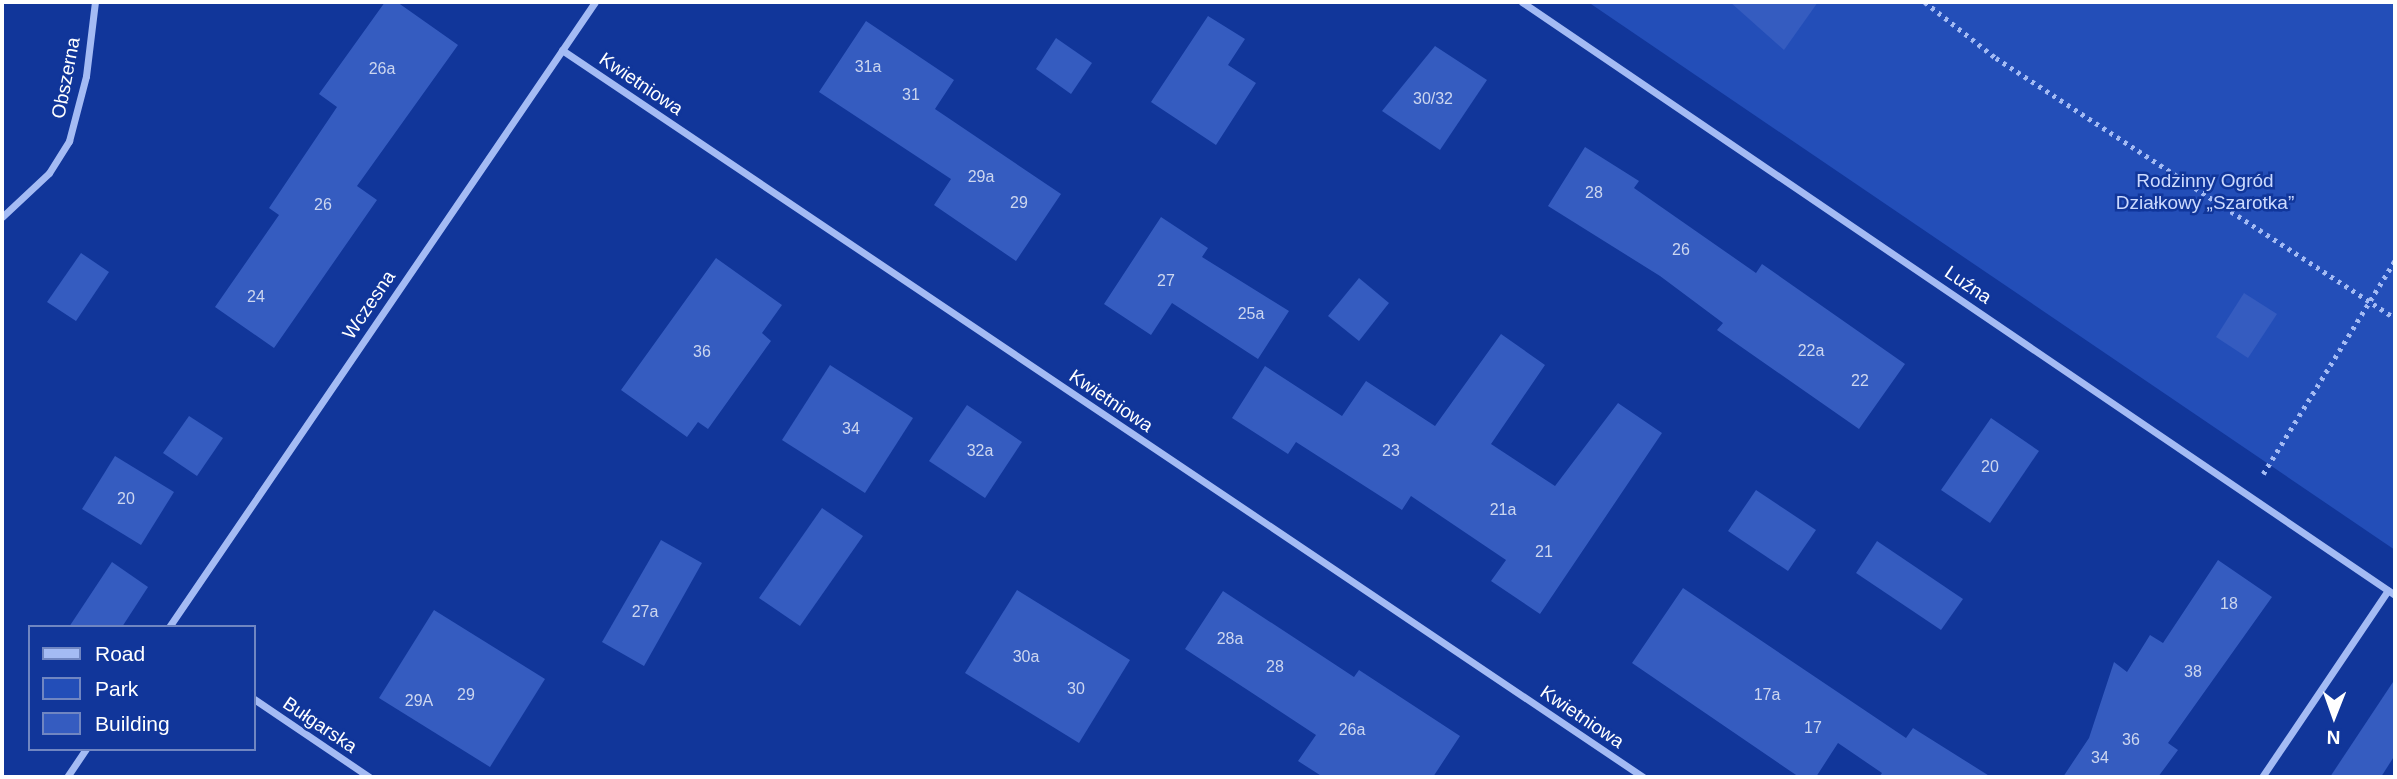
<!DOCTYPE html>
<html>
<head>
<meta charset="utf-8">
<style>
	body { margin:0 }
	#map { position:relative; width:2397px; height:779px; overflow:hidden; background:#11369a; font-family:Arial,sans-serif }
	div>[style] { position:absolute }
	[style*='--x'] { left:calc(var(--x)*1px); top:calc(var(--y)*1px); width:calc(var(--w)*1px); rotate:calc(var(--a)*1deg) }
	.green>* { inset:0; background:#234eb8 }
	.building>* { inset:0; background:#355cc0 }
	.path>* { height:4.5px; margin-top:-2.25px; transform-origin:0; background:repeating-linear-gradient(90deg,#a4bbf4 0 3.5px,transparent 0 8.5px) }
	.street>* { height:7px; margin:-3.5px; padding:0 3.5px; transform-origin:3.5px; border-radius:3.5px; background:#a4bbf4 }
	span { translate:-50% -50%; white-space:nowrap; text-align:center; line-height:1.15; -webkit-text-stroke:5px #11369a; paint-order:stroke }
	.number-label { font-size:16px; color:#ccd6ef }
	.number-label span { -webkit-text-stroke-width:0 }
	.street-label { font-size:19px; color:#fff }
	.park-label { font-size:19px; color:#ccdafe }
	.frame { position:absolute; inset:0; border:4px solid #fff; pointer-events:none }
	.legend { position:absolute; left:28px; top:625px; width:228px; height:126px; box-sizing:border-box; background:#11369a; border:2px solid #7086c2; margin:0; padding:9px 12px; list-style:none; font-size:21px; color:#fff }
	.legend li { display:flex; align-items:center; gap:14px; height:35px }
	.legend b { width:35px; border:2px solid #7086c2 }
	.north { position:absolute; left:2299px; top:681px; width:70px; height:70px; -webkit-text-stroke:5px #11369a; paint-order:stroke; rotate:181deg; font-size:19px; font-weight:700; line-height:28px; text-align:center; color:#fff }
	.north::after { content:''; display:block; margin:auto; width:24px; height:32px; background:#fff; clip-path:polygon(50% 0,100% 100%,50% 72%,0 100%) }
</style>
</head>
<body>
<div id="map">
	<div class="green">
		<div style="clip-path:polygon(1588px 2px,2395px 2px,2395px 550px)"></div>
	</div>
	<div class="building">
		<div style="clip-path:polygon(385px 2px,397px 2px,458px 45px,357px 186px,377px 200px,274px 348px,215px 307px,279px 215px,269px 208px,337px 107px,319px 94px)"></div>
		<div style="clip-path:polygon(1730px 2px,1818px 2px,1784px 50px)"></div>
		<div style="clip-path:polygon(1208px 16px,1245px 39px,1228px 65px,1256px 83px,1216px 145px,1151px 102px)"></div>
		<div style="clip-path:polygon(866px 21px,954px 80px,935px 109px,1061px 194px,1016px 261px,934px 205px,951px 179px,819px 92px)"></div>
		<div style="clip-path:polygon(1056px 38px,1092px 63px,1071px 94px,1036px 69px)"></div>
		<div style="clip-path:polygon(1435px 46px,1487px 80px,1440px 150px,1382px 111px)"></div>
		<div style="clip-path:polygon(1585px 147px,1639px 181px,1634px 188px,1756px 273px,1762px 264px,1905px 364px,1859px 429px,1717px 330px,1723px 323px,1660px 276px,1548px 206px)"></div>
		<div style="clip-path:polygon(1161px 217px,1208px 248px,1202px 257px,1289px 311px,1258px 359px,1172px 303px,1151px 335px,1104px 304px)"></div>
		<div style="clip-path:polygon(81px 253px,109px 272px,76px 321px,47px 302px)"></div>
		<div style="clip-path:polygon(716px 258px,782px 305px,762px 333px,771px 341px,708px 429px,698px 422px,687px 437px,621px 390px)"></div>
		<div style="clip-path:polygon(1359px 278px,1389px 303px,1359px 341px,1328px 316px)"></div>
		<div style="clip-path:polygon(2244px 293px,2277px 314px,2248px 358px,2216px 337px)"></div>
		<div style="clip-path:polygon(1501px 334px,1545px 365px,1491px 444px,1555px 486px,1618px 403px,1662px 433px,1540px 614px,1491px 581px,1506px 560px,1411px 496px,1402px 510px,1296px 442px,1288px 454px,1232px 418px,1265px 366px,1342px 416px,1366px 381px,1435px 426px)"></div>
		<div style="clip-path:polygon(830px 365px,913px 418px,865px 493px,782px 440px)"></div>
		<div style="clip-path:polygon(967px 405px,1022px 442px,985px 498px,929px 461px)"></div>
		<div style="clip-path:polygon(189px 416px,223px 438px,197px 476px,163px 453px)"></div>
		<div style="clip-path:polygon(1991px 418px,2039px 451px,1990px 523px,1941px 490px)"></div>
		<div style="clip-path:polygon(115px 456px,174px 492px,141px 545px,82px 509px)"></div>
		<div style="clip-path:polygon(1756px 490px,1816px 530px,1788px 571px,1728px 531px)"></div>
		<div style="clip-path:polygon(822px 508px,863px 536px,800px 626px,759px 598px)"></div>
		<div style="clip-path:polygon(661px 540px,702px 563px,644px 666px,602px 642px)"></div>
		<div style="clip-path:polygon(1877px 541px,1963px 599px,1941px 630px,1856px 573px)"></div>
		<div style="clip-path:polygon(2218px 560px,2272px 597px,2168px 743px,2178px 750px,2158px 777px,2063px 777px,2089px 738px,2114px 662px,2127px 672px,2150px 635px,2163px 643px)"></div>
		<div style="clip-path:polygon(112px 562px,148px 587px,122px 627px,69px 627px)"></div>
		<div style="clip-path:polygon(1683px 588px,1906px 738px,1913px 728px,1991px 777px,1879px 777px,1882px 773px,1838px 743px,1816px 777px,1799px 777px,1632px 663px)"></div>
		<div style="clip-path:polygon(1017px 590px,1130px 660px,1079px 743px,965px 673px)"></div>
		<div style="clip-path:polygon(1223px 591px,1354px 677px,1359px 670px,1460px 736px,1433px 777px,1323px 777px,1298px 761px,1316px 735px,1185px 649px)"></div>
		<div style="clip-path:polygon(434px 610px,545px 679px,490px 767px,379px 698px)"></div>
		<div style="clip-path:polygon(2395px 679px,2395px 755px,2381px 777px,2330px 777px)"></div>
	</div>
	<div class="path">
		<div style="--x:1925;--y:2;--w:90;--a:38.3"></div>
		<div style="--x:1996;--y:58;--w:476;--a:33.1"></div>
		<div style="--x:2263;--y:474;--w:251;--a:-58.3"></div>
	</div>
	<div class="street">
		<div style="--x:1522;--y:2;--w:1055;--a:34.19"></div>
		<div style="--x:562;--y:50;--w:1303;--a:33.92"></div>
		<div style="--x:2;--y:217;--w:64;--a:-43.1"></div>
		<div style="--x:49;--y:173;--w:38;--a:-58"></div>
		<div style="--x:69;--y:141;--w:67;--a:-75.3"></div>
		<div style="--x:86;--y:76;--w:75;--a:-83.1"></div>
		<div style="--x:169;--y:627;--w:756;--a:-55.72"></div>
		<div style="--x:254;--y:699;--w:139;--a:34.1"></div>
		<div style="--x:67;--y:777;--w:34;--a:-56"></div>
		<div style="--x:2262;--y:777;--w:225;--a:-56"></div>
	</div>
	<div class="number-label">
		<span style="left:868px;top:67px">31a</span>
		<span style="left:382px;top:69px">26a</span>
		<span style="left:911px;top:95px">31</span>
		<span style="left:1433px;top:99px">30/32</span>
		<span style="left:981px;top:177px">29a</span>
		<span style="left:1594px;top:193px">28</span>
		<span style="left:1019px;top:203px">29</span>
		<span style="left:323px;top:205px">26</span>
		<span style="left:1681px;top:250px">26</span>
		<span style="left:1166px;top:281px">27</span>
		<span style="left:256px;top:297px">24</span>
		<span style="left:1251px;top:314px">25a</span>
		<span style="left:1811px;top:351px">22a</span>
		<span style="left:702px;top:352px">36</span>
		<span style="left:1860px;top:381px">22</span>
		<span style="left:851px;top:429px">34</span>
		<span style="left:980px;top:451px">32a</span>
		<span style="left:1391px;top:451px">23</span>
		<span style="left:1990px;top:467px">20</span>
		<span style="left:126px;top:499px">20</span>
		<span style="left:1503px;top:510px">21a</span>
		<span style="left:1544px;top:552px">21</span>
		<span style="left:2229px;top:604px">18</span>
		<span style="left:645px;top:612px">27a</span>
		<span style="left:1230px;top:639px">28a</span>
		<span style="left:1026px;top:657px">30a</span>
		<span style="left:1275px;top:667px">28</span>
		<span style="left:2193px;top:672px">38</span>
		<span style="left:1076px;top:689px">30</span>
		<span style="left:466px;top:695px">29</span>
		<span style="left:1767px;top:695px">17a</span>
		<span style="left:419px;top:701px">29A</span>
		<span style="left:1813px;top:728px">17</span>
		<span style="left:1352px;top:730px">26a</span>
		<span style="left:2131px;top:740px">36</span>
		<span style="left:2100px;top:758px">34</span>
	</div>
	<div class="street-label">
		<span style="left:66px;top:78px;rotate:-79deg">Obszerna</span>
		<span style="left:641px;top:84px;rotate:34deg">Kwietniowa</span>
		<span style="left:1968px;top:285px;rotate:34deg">Luźna</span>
		<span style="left:369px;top:305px;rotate:-56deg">Wczesna</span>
		<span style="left:1111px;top:401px;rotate:34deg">Kwietniowa</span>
		<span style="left:1582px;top:717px;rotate:34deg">Kwietniowa</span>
		<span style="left:320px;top:725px;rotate:34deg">Bułgarska</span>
	</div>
	<div class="park-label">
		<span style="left:2205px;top:192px">Rodzinny Ogród<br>Działkowy „Szarotka”</span>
	</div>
	<div class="frame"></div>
	<ul class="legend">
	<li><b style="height:9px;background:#a4bbf4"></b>Road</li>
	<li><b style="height:19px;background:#234eb8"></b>Park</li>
	<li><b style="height:19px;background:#355cc0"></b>Building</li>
	</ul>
	<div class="north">N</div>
</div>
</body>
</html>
